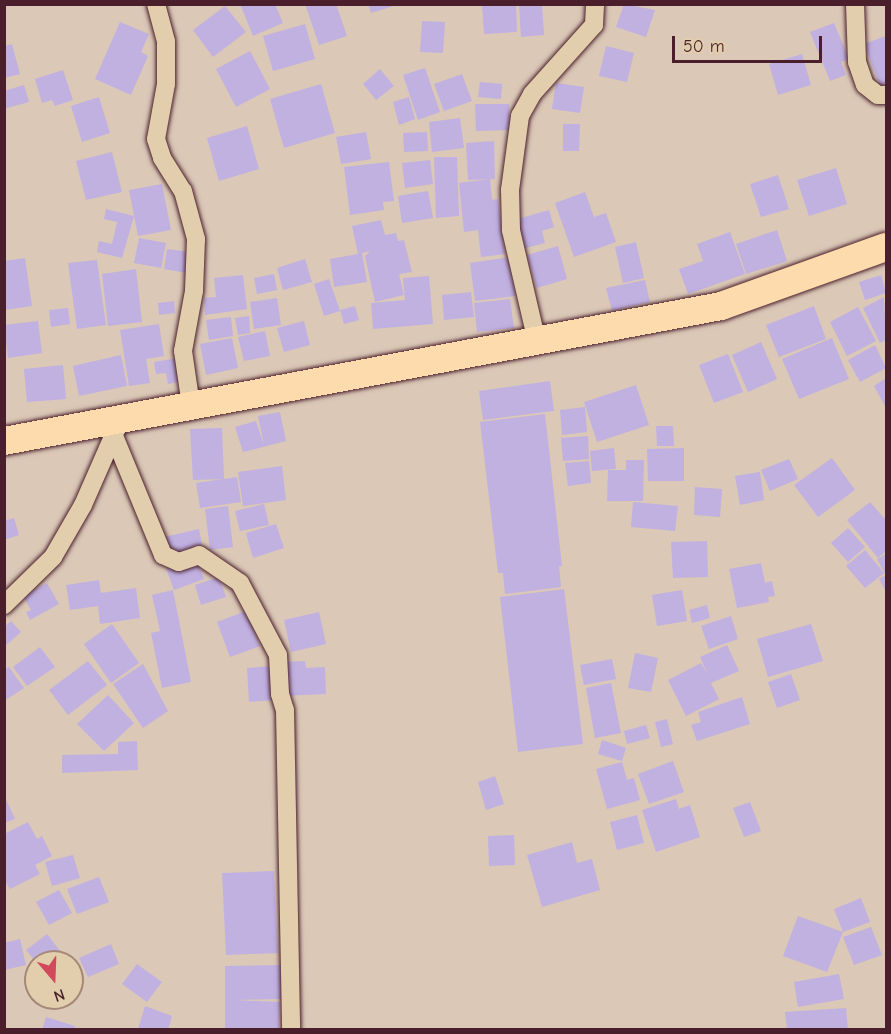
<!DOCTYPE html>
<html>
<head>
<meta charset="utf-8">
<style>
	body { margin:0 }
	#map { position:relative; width:891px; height:1034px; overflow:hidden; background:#dbc8b7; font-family:"Comic Neue",sans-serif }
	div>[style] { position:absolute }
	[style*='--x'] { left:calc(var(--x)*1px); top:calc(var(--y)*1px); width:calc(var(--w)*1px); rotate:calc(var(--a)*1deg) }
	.building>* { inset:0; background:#c0b1e1 }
	.roads { filter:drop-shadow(0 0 2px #4a1f2b) drop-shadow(0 0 2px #4a1f2b) }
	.street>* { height:18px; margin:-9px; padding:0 9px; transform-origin:9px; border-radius:9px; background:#e2ceac }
	.primary>* { height:28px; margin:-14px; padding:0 14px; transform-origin:14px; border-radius:14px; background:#fedbac }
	span { translate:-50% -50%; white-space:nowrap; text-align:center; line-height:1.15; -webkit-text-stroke:4.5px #e2ceac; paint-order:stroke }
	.frame { position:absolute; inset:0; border:6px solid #4a1f2b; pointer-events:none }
	.north { position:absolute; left:24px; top:950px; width:60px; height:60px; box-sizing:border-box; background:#e2ceac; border:2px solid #a58878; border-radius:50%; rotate:161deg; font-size:16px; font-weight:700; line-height:24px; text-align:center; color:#4a1f2b }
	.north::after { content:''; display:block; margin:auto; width:21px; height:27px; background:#d1495b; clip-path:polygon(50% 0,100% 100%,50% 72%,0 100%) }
	.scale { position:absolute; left:672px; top:36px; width:150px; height:27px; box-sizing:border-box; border:3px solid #4a1f2b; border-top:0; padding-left:8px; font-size:18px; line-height:21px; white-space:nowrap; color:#4a1f2b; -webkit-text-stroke:4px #e2ceac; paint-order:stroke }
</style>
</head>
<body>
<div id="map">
	<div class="building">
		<div style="clip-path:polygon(240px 4px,275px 4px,283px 23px,253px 36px)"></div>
		<div style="clip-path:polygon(305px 4px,336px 4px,347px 36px,319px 45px)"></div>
		<div style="clip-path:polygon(368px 4px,397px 4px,397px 5px,371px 13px)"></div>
		<div style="clip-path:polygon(482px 4px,516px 4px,517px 32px,484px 34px)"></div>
		<div style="clip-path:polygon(519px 4px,542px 4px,544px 35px,521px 37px)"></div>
		<div style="clip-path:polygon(624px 4px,655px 10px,646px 37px,616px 27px)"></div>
		<div style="clip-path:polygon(225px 6px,246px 32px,213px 57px,193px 30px)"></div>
		<div style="clip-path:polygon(422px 21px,445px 22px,443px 53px,420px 52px)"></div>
		<div style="clip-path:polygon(120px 22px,149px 34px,141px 52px,148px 56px,131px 95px,95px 79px)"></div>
		<div style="clip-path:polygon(834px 23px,849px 59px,841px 62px,846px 75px,830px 81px,810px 32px)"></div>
		<div style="clip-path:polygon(305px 24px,315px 59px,273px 71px,263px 36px)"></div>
		<div style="clip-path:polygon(886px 36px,886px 84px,880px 86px,864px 44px)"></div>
		<div style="clip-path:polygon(12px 44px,20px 74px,4px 78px,4px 46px)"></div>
		<div style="clip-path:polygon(606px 46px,634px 53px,627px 82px,599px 76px)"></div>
		<div style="clip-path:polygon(250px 51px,270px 89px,236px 107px,216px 69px)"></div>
		<div style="clip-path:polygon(802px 54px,811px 85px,778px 95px,769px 64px)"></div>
		<div style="clip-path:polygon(425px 68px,440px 112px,418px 120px,403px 75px)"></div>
		<div style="clip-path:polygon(380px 69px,394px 86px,376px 100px,363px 84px)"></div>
		<div style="clip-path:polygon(63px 70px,73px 100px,55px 106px,52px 100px,42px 103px,35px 79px)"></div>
		<div style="clip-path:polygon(462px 74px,472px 101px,444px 111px,434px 84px)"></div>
		<div style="clip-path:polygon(480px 82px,502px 84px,501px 99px,478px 97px)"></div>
		<div style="clip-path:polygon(556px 83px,584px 87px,580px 113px,552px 109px)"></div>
		<div style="clip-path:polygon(321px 84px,335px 133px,284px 148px,270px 99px)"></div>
		<div style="clip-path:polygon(24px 85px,29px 102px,4px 109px,4px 91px)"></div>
		<div style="clip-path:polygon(99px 97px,110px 133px,82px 142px,71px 106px)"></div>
		<div style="clip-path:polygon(409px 97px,415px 119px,399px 125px,393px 102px)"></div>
		<div style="clip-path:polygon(475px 104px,509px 104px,510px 130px,476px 131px)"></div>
		<div style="clip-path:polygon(460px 118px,464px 148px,432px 152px,429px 122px)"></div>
		<div style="clip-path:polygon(563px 124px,580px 124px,579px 151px,563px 151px)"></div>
		<div style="clip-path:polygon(247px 126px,259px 169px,219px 181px,207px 138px)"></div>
		<div style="clip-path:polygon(366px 132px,371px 159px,341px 164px,336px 137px)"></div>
		<div style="clip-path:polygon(427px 132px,428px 151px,404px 152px,403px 133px)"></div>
		<div style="clip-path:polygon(494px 141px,495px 179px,468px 180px,466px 143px)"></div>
		<div style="clip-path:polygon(112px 152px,122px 192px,86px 200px,76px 161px)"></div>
		<div style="clip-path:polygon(434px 157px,457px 157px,459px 216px,436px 218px)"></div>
		<div style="clip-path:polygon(430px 160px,433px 184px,405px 188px,402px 163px)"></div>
		<div style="clip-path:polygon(389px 162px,394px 201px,383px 202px,384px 210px,350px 215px,344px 167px)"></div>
		<div style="clip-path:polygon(836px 168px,847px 204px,809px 216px,797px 180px)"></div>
		<div style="clip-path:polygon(778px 175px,789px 209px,761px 217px,750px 184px)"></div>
		<div style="clip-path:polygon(490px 179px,492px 200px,498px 199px,505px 254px,481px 257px,478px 230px,464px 232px,459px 183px)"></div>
		<div style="clip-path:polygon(162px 184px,171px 230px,138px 236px,129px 190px)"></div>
		<div style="clip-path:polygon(428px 191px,433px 218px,402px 223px,398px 196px)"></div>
		<div style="clip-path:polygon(585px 192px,594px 217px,606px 213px,616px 242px,574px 257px,555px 203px)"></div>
		<div style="clip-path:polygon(106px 209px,134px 216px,122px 258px,97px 252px,99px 241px,112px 244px,117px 222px,104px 219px)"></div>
		<div style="clip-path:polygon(549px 210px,554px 227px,542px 231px,545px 243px,522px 249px,514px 220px)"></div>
		<div style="clip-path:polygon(381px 220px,385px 235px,396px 233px,398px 241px,404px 240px,412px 272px,399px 274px,404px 295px,375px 302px,365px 256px,370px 251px,362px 253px,367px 282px,334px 287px,330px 259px,358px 254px,352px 226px)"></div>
		<div style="clip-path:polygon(777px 230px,787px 261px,746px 274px,736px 244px)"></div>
		<div style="clip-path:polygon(730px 232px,745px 274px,688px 294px,679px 269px,703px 261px,697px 244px)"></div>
		<div style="clip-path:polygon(139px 238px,166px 243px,161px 268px,134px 263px)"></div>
		<div style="clip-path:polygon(636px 242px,644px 278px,623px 283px,615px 247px)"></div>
		<div style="clip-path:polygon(558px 246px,567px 279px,537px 288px,527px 255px)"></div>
		<div style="clip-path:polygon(167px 249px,190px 252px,187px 273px,164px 269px)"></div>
		<div style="clip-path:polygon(510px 257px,515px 296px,475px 301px,470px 263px)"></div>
		<div style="clip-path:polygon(25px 258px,32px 306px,4px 310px,4px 261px)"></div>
		<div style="clip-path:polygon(305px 259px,312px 282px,283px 290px,277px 268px)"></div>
		<div style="clip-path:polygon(97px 260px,106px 325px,77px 329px,68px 263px)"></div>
		<div style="clip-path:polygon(136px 269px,142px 322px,108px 326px,102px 274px)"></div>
		<div style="clip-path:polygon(274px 274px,277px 290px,257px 294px,254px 278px)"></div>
		<div style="clip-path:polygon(243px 275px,247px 309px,205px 315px,204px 298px,216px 297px,214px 278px)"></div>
		<div style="clip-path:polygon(881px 275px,886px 293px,865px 300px,859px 282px)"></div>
		<div style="clip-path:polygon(429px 276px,433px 324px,373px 329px,371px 303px,405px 300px,403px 278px)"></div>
		<div style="clip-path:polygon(329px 279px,340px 311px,324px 316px,314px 284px)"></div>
		<div style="clip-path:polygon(645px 280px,650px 302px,612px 311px,606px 288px)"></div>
		<div style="clip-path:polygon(471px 292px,474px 317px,444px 320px,442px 295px)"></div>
		<div style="clip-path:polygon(884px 297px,886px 340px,880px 343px,863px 308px)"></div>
		<div style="clip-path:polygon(277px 298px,281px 325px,254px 329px,250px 302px)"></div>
		<div style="clip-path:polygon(510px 299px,514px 328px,477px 332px,474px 303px)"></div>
		<div style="clip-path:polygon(174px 301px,175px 313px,159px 315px,158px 303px)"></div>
		<div style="clip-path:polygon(355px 306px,359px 320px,344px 324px,340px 310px)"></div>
		<div style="clip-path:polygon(814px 306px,826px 339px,779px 357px,766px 325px)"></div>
		<div style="clip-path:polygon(858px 307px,876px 341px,847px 356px,830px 322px)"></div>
		<div style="clip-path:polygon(68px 308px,70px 324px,51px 327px,49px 310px)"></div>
		<div style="clip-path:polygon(249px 316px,250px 333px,238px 335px,235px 318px)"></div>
		<div style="clip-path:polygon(231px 317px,233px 336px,209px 340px,206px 320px)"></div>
		<div style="clip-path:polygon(38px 321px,42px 353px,8px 358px,4px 325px)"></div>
		<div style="clip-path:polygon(304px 321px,310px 345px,284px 352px,277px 328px)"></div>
		<div style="clip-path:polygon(159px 324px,164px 356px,146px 359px,150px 383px,129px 386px,120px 330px)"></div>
		<div style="clip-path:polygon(265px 331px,270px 356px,244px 361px,238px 337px)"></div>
		<div style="clip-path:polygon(232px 338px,238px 368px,206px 375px,200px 344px)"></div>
		<div style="clip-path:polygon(832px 338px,849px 379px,799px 399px,782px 359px)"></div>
		<div style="clip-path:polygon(761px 342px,777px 379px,748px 392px,732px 355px)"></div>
		<div style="clip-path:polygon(875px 345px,886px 368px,860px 382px,848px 360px)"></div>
		<div style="clip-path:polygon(728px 354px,743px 392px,714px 403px,699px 365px)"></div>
		<div style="clip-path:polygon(121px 355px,127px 386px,79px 396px,73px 366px)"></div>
		<div style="clip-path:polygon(178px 358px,182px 381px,168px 384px,166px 373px,156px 374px,154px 362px)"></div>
		<div style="clip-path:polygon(63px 365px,66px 399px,27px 402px,24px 369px)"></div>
		<div style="clip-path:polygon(886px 378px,886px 408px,874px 386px)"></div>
		<div style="clip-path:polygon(550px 381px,554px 411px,483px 420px,479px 391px)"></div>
		<div style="clip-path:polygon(636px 385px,649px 425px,597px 442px,584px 402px)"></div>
		<div style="clip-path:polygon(585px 407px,587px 432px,562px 435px,560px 410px)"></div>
		<div style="clip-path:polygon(280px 412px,286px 441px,243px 452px,235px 427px,256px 421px,264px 445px,258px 416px)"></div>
		<div style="clip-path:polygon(545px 414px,562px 566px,559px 566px,561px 587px,505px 594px,503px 573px,498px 573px,480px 422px)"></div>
		<div style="clip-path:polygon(656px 426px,673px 426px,674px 446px,657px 446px)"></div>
		<div style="clip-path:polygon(222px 428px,224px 479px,193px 480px,190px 429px)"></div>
		<div style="clip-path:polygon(588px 436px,589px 459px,563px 461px,561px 438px)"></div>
		<div style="clip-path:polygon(614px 448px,616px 469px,592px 471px,590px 451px)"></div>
		<div style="clip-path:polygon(684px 448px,684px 481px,648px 481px,647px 449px)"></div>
		<div style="clip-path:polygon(832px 458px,855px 490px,818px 517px,794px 485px)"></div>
		<div style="clip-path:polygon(789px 459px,798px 479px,770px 491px,761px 470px)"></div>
		<div style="clip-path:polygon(626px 460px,644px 460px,643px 501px,607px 501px,608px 470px,626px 470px)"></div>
		<div style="clip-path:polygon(589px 461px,591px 483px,568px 486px,565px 463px)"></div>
		<div style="clip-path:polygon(282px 466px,286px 500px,243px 506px,238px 472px)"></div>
		<div style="clip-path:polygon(760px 472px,764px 500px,740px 505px,735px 476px)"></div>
		<div style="clip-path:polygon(237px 477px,241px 502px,200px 508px,196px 483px)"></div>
		<div style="clip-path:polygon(695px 487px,722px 489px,720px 517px,694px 515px)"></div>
		<div style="clip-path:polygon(633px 502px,678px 506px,675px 531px,631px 527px)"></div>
		<div style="clip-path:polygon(870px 502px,884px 518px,886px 516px,886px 551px,878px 558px,847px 520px)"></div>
		<div style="clip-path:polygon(264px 504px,269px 525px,240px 531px,235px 511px)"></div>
		<div style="clip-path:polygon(228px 506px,233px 547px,210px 550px,205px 509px)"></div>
		<div style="clip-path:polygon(14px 518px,19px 535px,4px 540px,4px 521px)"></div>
		<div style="clip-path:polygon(276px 524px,284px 548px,253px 558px,246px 533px)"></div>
		<div style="clip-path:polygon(848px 528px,865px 547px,848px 562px,831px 543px)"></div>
		<div style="clip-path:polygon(199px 529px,203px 551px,169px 558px,164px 537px)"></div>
		<div style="clip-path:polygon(707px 541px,708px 577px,673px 578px,671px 542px)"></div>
		<div style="clip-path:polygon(865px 550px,884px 573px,865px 588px,846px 566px)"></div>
		<div style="clip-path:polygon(886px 554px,886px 576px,877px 559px)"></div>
		<div style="clip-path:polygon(196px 558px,204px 579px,174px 590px,166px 568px)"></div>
		<div style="clip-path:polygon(761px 563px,765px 583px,772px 581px,775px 596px,768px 597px,769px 602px,737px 608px,729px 569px)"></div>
		<div style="clip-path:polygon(886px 575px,886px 592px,879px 579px)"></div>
		<div style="clip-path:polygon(219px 577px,226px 597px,201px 605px,195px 585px)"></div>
		<div style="clip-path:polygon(99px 580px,101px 593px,136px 588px,140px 618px,100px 624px,98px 606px,70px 610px,66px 585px)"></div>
		<div style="clip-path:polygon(47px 583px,59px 604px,30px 620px,26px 612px,31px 610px,23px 596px)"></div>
		<div style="clip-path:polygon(564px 589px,583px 744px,518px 752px,500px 597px)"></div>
		<div style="clip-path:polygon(173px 590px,191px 682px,162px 688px,151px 633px,160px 631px,152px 595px)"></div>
		<div style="clip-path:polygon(682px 590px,687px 621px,657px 626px,652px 595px)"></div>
		<div style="clip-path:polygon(707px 605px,710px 618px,692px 623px,689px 610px)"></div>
		<div style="clip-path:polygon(246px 611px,260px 646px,230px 657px,217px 622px)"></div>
		<div style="clip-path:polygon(319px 612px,326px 644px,291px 652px,284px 620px)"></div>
		<div style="clip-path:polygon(731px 616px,738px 639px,709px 649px,701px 626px)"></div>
		<div style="clip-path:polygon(11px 621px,21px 632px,4px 647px,4px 627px)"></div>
		<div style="clip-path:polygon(112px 624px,139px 663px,111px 683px,84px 644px)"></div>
		<div style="clip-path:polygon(811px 624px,823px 661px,768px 677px,757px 639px)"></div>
		<div style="clip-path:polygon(727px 645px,739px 671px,711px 683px,719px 699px,686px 716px,668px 680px,701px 663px,708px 675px,700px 657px)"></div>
		<div style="clip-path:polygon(40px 647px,55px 667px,27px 686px,13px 667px)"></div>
		<div style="clip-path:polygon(635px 653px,658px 658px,651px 692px,628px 688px)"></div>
		<div style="clip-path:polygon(612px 659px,616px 679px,584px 685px,580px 665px)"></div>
		<div style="clip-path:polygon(88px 661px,107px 685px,68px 715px,49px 690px)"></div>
		<div style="clip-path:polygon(305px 661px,306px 668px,325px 667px,326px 694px,284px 696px,282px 662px)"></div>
		<div style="clip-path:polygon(143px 664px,168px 711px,143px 728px,113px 684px)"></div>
		<div style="clip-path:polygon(273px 666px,275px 700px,249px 702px,247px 668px)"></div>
		<div style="clip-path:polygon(9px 667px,24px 688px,4px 701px,4px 670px)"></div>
		<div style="clip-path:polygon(791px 674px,800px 700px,777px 708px,768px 682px)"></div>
		<div style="clip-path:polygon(611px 683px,621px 733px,595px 738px,586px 688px)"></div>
		<div style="clip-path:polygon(108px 695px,134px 723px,104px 751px,77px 724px)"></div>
		<div style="clip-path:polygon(742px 697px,750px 724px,697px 741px,691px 725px,701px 722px,698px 712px)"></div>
		<div style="clip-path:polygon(667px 719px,673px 744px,661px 747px,655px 722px)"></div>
		<div style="clip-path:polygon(646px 725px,650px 738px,627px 744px,624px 731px)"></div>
		<div style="clip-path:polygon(602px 740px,626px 748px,622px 761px,598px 754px)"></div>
		<div style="clip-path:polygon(137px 741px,138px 770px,62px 773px,62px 755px,118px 754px,118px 742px)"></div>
		<div style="clip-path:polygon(673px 761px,684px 792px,649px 804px,638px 774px)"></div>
		<div style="clip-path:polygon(622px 762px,627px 780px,634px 778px,640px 800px,607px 809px,596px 769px)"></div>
		<div style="clip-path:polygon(495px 776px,504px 804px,486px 810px,478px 782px)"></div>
		<div style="clip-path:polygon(4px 795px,15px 819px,4px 823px)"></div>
		<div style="clip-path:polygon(676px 799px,679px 809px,690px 805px,700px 837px,656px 852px,642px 810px)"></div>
		<div style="clip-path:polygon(750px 802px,761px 831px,744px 837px,733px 808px)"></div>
		<div style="clip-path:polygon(637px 815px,644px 843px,617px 850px,610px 822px)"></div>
		<div style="clip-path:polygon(28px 822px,37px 839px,42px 836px,52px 856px,35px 865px,40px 874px,10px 889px,4px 879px,4px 834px)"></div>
		<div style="clip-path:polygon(514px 835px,515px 865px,489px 866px,488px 836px)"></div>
		<div style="clip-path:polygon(572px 842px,577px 863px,592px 859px,600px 890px,542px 907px,527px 855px)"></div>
		<div style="clip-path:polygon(73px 855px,80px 878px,52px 886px,45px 862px)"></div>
		<div style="clip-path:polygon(274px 871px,278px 953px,226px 955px,222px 873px)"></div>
		<div style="clip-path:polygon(99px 877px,109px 902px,77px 914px,67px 889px)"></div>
		<div style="clip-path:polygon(59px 890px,72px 913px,49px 925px,36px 902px)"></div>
		<div style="clip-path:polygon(861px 898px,870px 922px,843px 932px,834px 909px)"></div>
		<div style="clip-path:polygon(798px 916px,843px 932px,827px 972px,783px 956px)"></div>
		<div style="clip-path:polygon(871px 927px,882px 955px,854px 965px,843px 937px)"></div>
		<div style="clip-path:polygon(47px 934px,64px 956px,56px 962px,36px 962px,26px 950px)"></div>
		<div style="clip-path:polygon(20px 939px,26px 965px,4px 970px,4px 943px)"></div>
		<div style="clip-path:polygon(111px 944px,119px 964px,88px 977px,79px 958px)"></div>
		<div style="clip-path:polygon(137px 964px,162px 982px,147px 1002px,122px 984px)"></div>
		<div style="clip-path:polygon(281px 965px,282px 999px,235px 1000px,280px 1002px,279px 1030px,225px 1030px,225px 966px)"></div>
		<div style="clip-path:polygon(839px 974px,844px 999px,798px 1007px,794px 982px)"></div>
		<div style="clip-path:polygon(145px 1006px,172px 1016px,168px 1030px,138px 1029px)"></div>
		<div style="clip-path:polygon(846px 1008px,848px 1030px,787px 1030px,785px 1012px)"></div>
		<div style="clip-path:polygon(46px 1017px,75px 1026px,74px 1030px,42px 1030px)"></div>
	</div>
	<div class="roads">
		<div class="street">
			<div style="--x:156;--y:4;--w:39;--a:75"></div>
			<div style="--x:166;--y:42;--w:42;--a:90"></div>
			<div style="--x:166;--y:84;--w:56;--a:100.3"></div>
			<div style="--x:156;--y:139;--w:20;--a:72"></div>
			<div style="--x:162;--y:158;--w:39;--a:58"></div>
			<div style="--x:183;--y:191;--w:50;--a:74.8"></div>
			<div style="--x:196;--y:239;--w:52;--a:92.2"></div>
			<div style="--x:194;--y:291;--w:61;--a:100.4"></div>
			<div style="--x:183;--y:351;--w:56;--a:81.7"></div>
			<div style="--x:855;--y:4;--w:58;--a:88"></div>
			<div style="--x:857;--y:62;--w:24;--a:71"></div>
			<div style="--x:865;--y:85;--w:16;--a:38"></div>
			<div style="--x:878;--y:95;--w:8;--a:0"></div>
			<div style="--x:537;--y:342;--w:115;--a:-103.1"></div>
			<div style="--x:511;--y:230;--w:40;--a:-91.4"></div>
			<div style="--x:510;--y:190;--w:75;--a:-82.3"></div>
			<div style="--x:520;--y:116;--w:25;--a:-61"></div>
			<div style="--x:532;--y:94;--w:93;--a:-48.1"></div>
			<div style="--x:594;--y:25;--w:21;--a:-87"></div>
			<div style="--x:114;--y:436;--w:129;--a:67.6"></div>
			<div style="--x:163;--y:555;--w:17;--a:24"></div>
			<div style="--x:179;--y:562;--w:21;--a:-19"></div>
			<div style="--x:199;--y:555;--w:50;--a:34.3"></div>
			<div style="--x:240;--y:583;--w:81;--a:62.2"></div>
			<div style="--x:278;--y:655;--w:39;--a:87"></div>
			<div style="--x:280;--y:694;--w:17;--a:73"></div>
			<div style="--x:285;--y:710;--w:320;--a:88.9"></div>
			<div style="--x:4;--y:605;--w:69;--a:-44.4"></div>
			<div style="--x:53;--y:557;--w:60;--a:-60"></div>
			<div style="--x:83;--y:505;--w:82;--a:-66.3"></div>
		</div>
		<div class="primary">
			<div style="--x:4;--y:441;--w:730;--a:-10.66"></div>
			<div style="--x:721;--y:306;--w:175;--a:-19.7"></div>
		</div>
	</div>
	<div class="frame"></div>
	<div class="north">N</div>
	<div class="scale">50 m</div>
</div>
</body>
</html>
